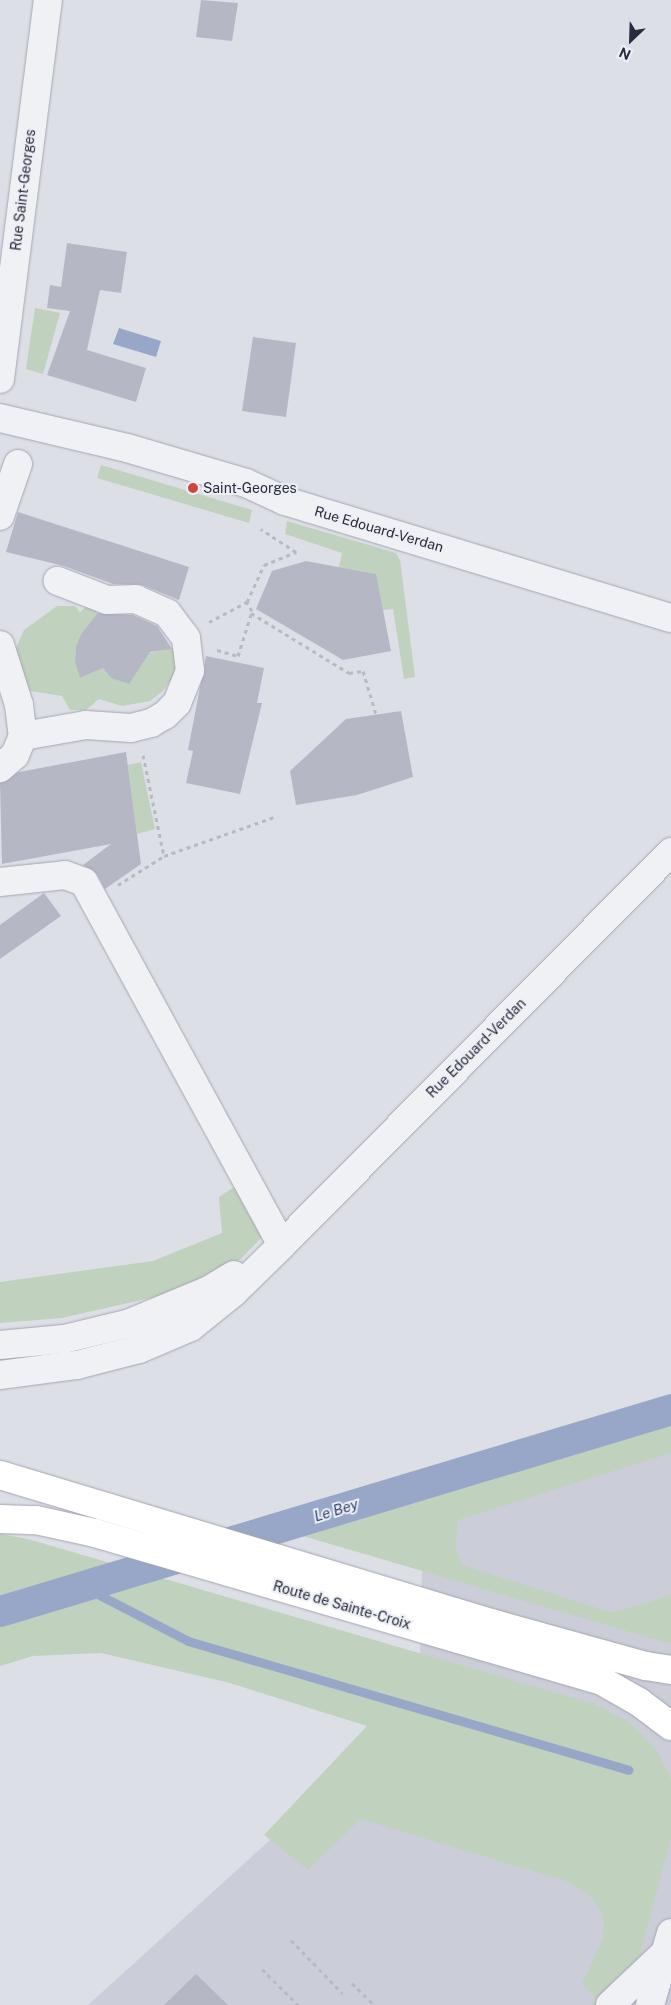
<!DOCTYPE html>
<html>
<head>
<meta charset="utf-8">
<style>
	body { margin:0 }
	#map { position:relative; width:671px; height:2005px; overflow:hidden; background:#dddfe7; font-family:"Public Sans",sans-serif }
	div>[style] { position:absolute }
	[style*='--x'] { left:calc(var(--x)*1px); top:calc(var(--y)*1px); width:calc(var(--w)*1px); rotate:calc(var(--a)*1deg) }
	.built>* { inset:0; background:#cbced9 }
	.green>* { inset:0; background:#c0d1be }
	.water>* { inset:0; background:#98a7c7 }
	.stream>* { height:9px; margin:-4.5px; padding:0 4.5px; transform-origin:4.5px; border-radius:4.5px; background:#98a7c7 }
	.canal>* { height:31px; margin:-15.5px; padding:0 15.5px; transform-origin:15.5px; border-radius:15.5px; background:#98a7c7 }
	.building>* { inset:0; background:#b5b8c4 }
	.path>* { height:3px; margin-top:-1.5px; transform-origin:0; background:repeating-linear-gradient(90deg,#b8bac1 0 4px,transparent 0 8px) }
	.roads { filter:drop-shadow(0 0 1px #a3a5b1) drop-shadow(0 0 1px #a3a5b1) }
	.minor>* { height:28px; margin:-14px; padding:0 14px; transform-origin:14px; border-radius:14px; background:#f0f1f5 }
	.major>* { height:28px; margin:-14px; padding:0 14px; transform-origin:14px; border-radius:14px; background:#fff }
	.dots>* { width:14px; height:14px; translate:-50% -50%; box-sizing:border-box; border:2px solid #edeff5; border-radius:50% }
	span { translate:-50% -50%; white-space:nowrap; text-align:center; line-height:1.15; -webkit-text-stroke:4px #edeff5; paint-order:stroke }
	.street-label { font-size:14px; color:#272b3d }
	.poi-label { font-size:14px; color:#272b3d }
	.left { translate:0 -50%; text-align:left }
	.water-label { font-size:15px; color:#324370; font-style:italic }
	.north { position:absolute; left:606px; top:15px; width:50px; height:50px; -webkit-text-stroke:4px #edeff5; paint-order:stroke; rotate:204deg; font-size:14px; font-weight:700; line-height:20px; text-align:center; color:#272b3d }
	.north::after { content:''; display:block; margin:auto; width:18px; height:22px; background:#272b3d; clip-path:polygon(50% 0,100% 100%,50% 72%,0 100%) }
</style>
</head>
<body>
<div id="map">
	<div class="built">
		<div style="clip-path:polygon(671px 1444px,671px 2005px,88px 2005px,419px 1705px,423px 1519px)"></div>
	</div>
	<div class="green">
		<div style="clip-path:polygon(35px 308px,60px 313px,43px 374px,26px 369px)"></div>
		<div style="clip-path:polygon(101px 465px,252px 510px,249px 523px,97px 478px)"></div>
		<div style="clip-path:polygon(287px 521px,396px 553px,400px 560px,415px 677px,404px 679px,393px 609px,383px 610px,375px 574px,339px 567px,342px 553px,285px 534px)"></div>
		<div style="clip-path:polygon(90px 603px,98px 614px,81px 634px,76px 646px,75px 662px,80px 678px,103px 668px,111px 678px,128px 683px,143px 663px,144px 654px,175px 648px,177px 663px,173px 677px,163px 691px,150px 701px,122px 706px,99px 699px,86px 710px,70px 710px,62px 696px,25px 690px,17px 672px,16px 648px,24px 630px,57px 606px,75px 606px,80px 612px)"></div>
		<div style="clip-path:polygon(141px 762px,155px 829px,137px 834px,128px 765px)"></div>
		<div style="clip-path:polygon(240px 1183px,263px 1236px,240px 1260px,208px 1280px,168px 1294px,62px 1318px,0 1323px,0 1282px,153px 1261px,222px 1233px,219px 1197px)"></div>
		<div style="clip-path:polygon(671px 1415px,671px 1453px,458px 1520px,455px 1547px,462px 1565px,613px 1613px,671px 1595px,671px 1644px,286px 1531px)"></div>
		<div style="clip-path:polygon(0 1534px,28px 1539px,594px 1704px,630px 1722px,657px 1751px,671px 1779px,671px 1838px,637px 1965px,597px 2005px,592px 2005px,597px 2000px,582px 1984px,603px 1938px,604px 1923px,600px 1910px,591px 1897px,569px 1882px,361px 1819px,308px 1870px,264px 1835px,367px 1726px,226px 1682px,101px 1653px,33px 1656px,0 1666px)"></div>
	</div>
	<div class="water">
		<div style="clip-path:polygon(119px 328px,161px 341px,156px 357px,113px 344px)"></div>
	</div>
	<div class="stream">
		<div style="--x:84;--y:1587;--w:117;--a:27.4"></div>
		<div style="--x:188;--y:1641;--w:459;--a:16.3"></div>
	</div>
	<div class="canal">
		<div style="--x:0;--y:1611;--w:701;--a:-16.75"></div>
	</div>
	<div class="building">
		<div style="clip-path:polygon(201px 0,238px 3px,232px 41px,196px 37px)"></div>
		<div style="clip-path:polygon(67px 243px,127px 252px,121px 293px,100px 290px,87px 350px,146px 368px,136px 402px,47px 375px,70px 311px,47px 308px,50px 285px,61px 287px)"></div>
		<div style="clip-path:polygon(253px 337px,296px 343px,286px 417px,242px 411px)"></div>
		<div style="clip-path:polygon(18px 512px,189px 567px,179px 600px,142px 585px,113px 584px,64px 566px,6px 552px)"></div>
		<div style="clip-path:polygon(306px 561px,376px 574px,391px 651px,343px 660px,256px 609px,272px 571px)"></div>
		<div style="clip-path:polygon(98px 613px,133px 615px,157px 626px,172px 649px,150px 652px,129px 684px,111px 678px,103px 668px,80px 678px,75px 662px,76px 646px,81px 634px)"></div>
		<div style="clip-path:polygon(206px 656px,264px 668px,257px 703px,262px 703px,240px 794px,186px 783px,193px 751px,188px 750px)"></div>
		<div style="clip-path:polygon(401px 711px,413px 777px,357px 795px,296px 805px,290px 771px,346px 719px)"></div>
		<div style="clip-path:polygon(126px 752px,141px 864px,105px 889px,97px 874px,83px 865px,111px 844px,2px 864px,0 783px,19px 772px)"></div>
		<div style="clip-path:polygon(44px 893px,61px 916px,0 959px,0 925px)"></div>
		<div style="clip-path:polygon(196px 1974px,228px 2005px,164px 2005px)"></div>
	</div>
	<div class="path">
		<div style="--x:251;--y:613;--w:115;--a:31.5"></div>
		<div style="--x:349;--y:673;--w:14;--a:-8"></div>
		<div style="--x:363;--y:671;--w:45;--a:73.2"></div>
		<div style="--x:209;--y:622;--w:43;--a:-27.8"></div>
		<div style="--x:247;--y:602;--w:41;--a:-65.3"></div>
		<div style="--x:264;--y:565;--w:35;--a:-22"></div>
		<div style="--x:296;--y:552;--w:42;--a:-146.7"></div>
		<div style="--x:217;--y:650;--w:22;--a:16"></div>
		<div style="--x:238;--y:656;--w:47;--a:-72.7"></div>
		<div style="--x:252;--y:611;--w:10;--a:-119"></div>
		<div style="--x:143;--y:755;--w:103;--a:78.3"></div>
		<div style="--x:164;--y:856;--w:120;--a:-19.5"></div>
		<div style="--x:118;--y:885;--w:54;--a:-32.2"></div>
		<div style="--x:291;--y:1940;--w:74;--a:46.1"></div>
		<div style="--x:262;--y:1969;--w:51;--a:45"></div>
		<div style="--x:352;--y:1983;--w:31;--a:45"></div>
	</div>
	<div class="roads">
		<div class="minor">
			<div style="--x:0;--y:379;--w:382;--a:-82.8"></div>
			<div style="--x:0;--y:418;--w:130;--a:13.3"></div>
			<div style="--x:127;--y:448;--w:124;--a:16.4"></div>
			<div style="--x:246;--y:483;--w:43;--a:24.8"></div>
			<div style="--x:285;--y:501;--w:403;--a:16.9"></div>
			<div style="--x:0;--y:516;--w:55;--a:-70.9"></div>
			<div style="--x:0;--y:645;--w:63;--a:72.4"></div>
			<div style="--x:19;--y:705;--w:31;--a:83"></div>
			<div style="--x:23;--y:736;--w:21;--a:113"></div>
			<div style="--x:15;--y:755;--w:20;--a:139"></div>
			<div style="--x:23;--y:736;--w:64;--a:-9.9"></div>
			<div style="--x:86;--y:725;--w:45;--a:3.8"></div>
			<div style="--x:131;--y:728;--w:21;--a:-14"></div>
			<div style="--x:151;--y:723;--w:16;--a:-30"></div>
			<div style="--x:165;--y:715;--w:17;--a:-45"></div>
			<div style="--x:177;--y:703;--w:35;--a:-68"></div>
			<div style="--x:190;--y:671;--w:33;--a:-97"></div>
			<div style="--x:186;--y:638;--w:31;--a:-127"></div>
			<div style="--x:167;--y:613;--w:34;--a:-156"></div>
			<div style="--x:136;--y:599;--w:29;--a:178"></div>
			<div style="--x:107;--y:600;--w:53;--a:-158.8"></div>
			<div style="--x:0;--y:882;--w:65;--a:-6.1"></div>
			<div style="--x:65;--y:875;--w:20;--a:20"></div>
			<div style="--x:84;--y:882;--w:413;--a:61.4"></div>
			<div style="--x:0;--y:1345;--w:64;--a:-5.4"></div>
			<div style="--x:64;--y:1339;--w:68;--a:-13.6"></div>
			<div style="--x:130;--y:1323;--w:86;--a:-22.7"></div>
			<div style="--x:209;--y:1290;--w:29;--a:-31"></div>
			<div style="--x:0;--y:1375;--w:78;--a:-7.4"></div>
			<div style="--x:77;--y:1365;--w:64;--a:-14.5"></div>
			<div style="--x:139;--y:1349;--w:56;--a:-22.9"></div>
			<div style="--x:191;--y:1327;--w:55;--a:-39.1"></div>
			<div style="--x:234;--y:1292;--w:67;--a:-44.4"></div>
			<div style="--x:282;--y:1245;--w:553;--a:-45.29"></div>
			<div style="--x:610;--y:2005;--w:76;--a:-43.4"></div>
			<div style="--x:650;--y:2005;--w:75;--a:-73.7"></div>
		</div>
		<div class="major">
			<div style="--x:0;--y:1475;--w:520;--a:16.76"></div>
			<div style="--x:498;--y:1625;--w:154;--a:15.5"></div>
			<div style="--x:646;--y:1666;--w:25;--a:9"></div>
			<div style="--x:0;--y:1519;--w:36;--a:2"></div>
			<div style="--x:36;--y:1520;--w:60;--a:12.4"></div>
			<div style="--x:95;--y:1533;--w:528;--a:16.27"></div>
			<div style="--x:602;--y:1681;--w:43;--a:29.6"></div>
			<div style="--x:639;--y:1702;--w:40;--a:37"></div>
		</div>
	</div>
	<div class="dots">
		<div style="left:193px;top:488px;background:#cc4542"></div>
	</div>
	<div class="street-label">
		<span style="left:23px;top:190px;rotate:-83deg">Rue Saint-Georges</span>
		<span style="left:379px;top:529px;rotate:16deg">Rue Edouard-Verdan</span>
		<span style="left:476px;top:1048px;rotate:-45deg">Rue Edouard-Verdan</span>
		<span style="left:342px;top:1605px;rotate:16deg">Route de Sainte-Croix</span>
	</div>
	<div class="poi-label">
		<span class="left" style="left:203px;top:488px">Saint-Georges</span>
	</div>
	<div class="water-label">
		<span style="left:336px;top:1510px;rotate:-17deg">Le Bey</span>
	</div>
	<div class="north">N</div>
</div>
</body>
</html>
